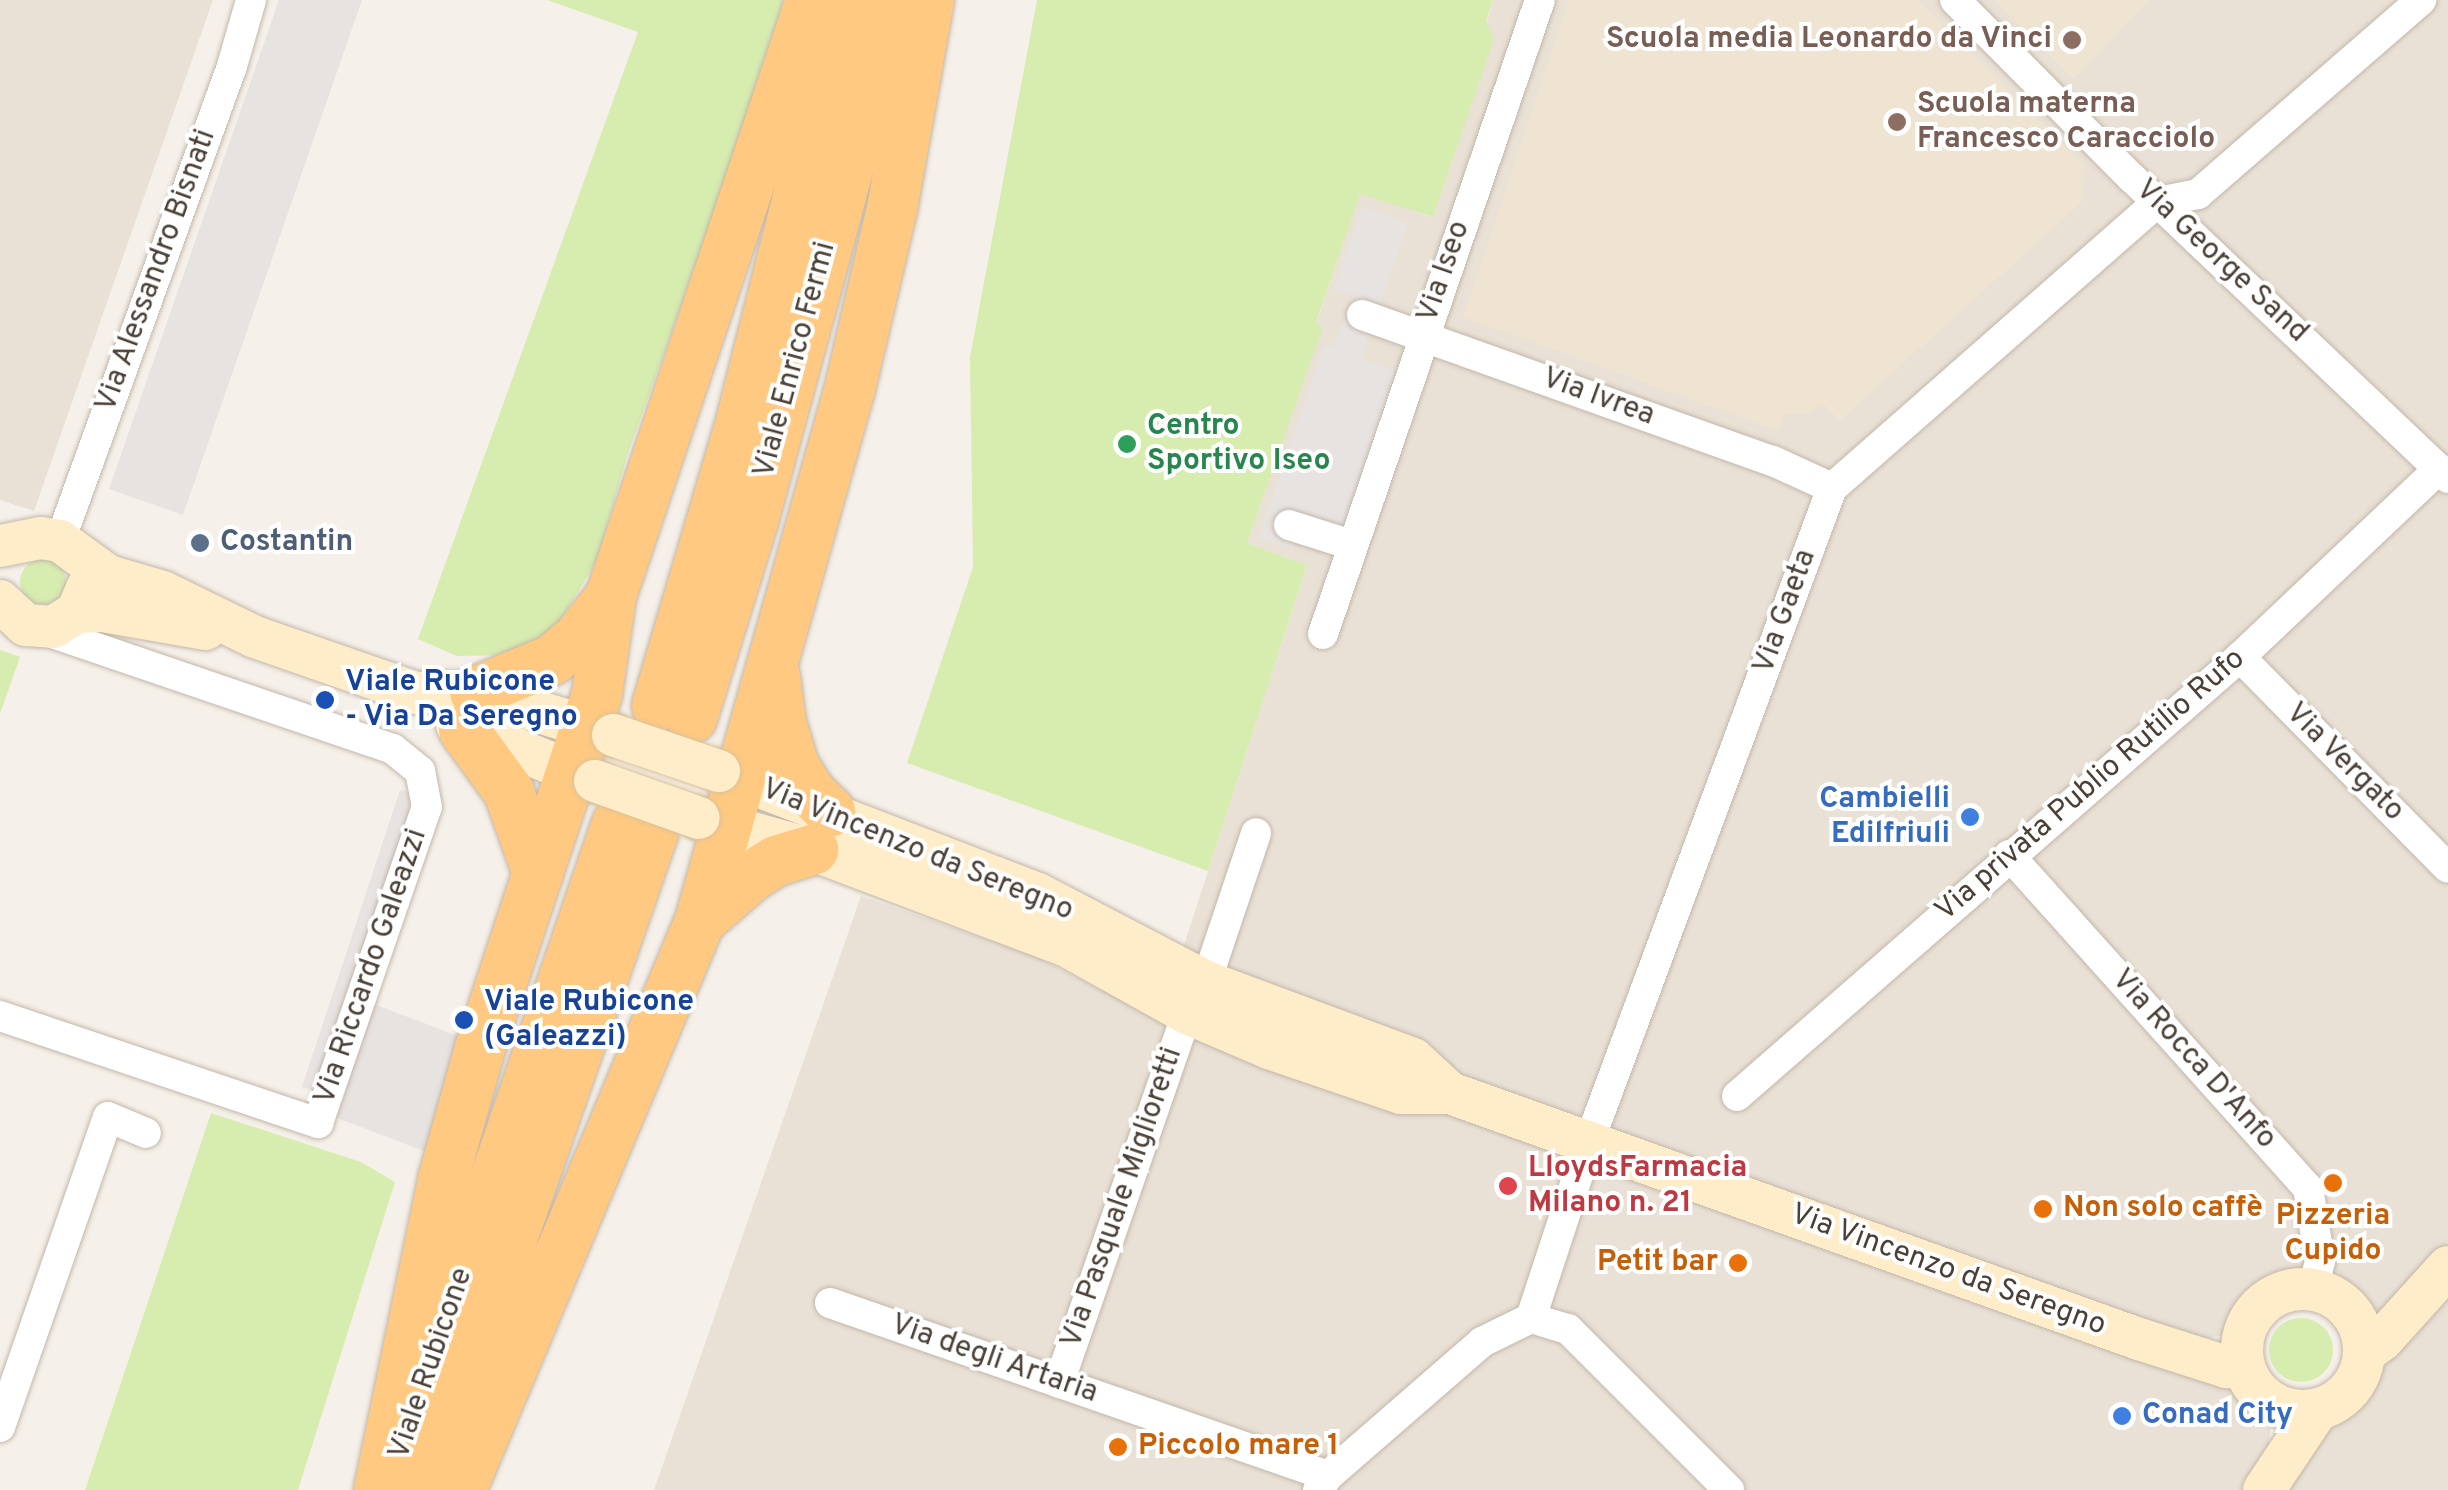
<!DOCTYPE html>
<html>
<head>
<meta charset="utf-8">
<style>
	body { margin:0 }
	#map { position:relative; width:2448px; height:1490px; overflow:hidden; background:#f5f0e9; font-family:Overpass,sans-serif }
	div>[style] { position:absolute }
	[style*='--x'] { left:calc(var(--x)*1px); top:calc(var(--y)*1px); width:calc(var(--w)*1px); rotate:calc(var(--a)*1deg) }
	.residential>* { inset:0; background:#eae1d6 }
	.education>* { inset:0; background:#efe4d2 }
	.green>* { inset:0; background:#d7ecaf }
	.round { border-radius:50% }
	.parking>* { inset:0; background:#e7e3e1 }
	.roads { filter:drop-shadow(0 0 2px #c2b7aa) drop-shadow(0 0 2px #c2b7aa) }
	.minor>* { height:30px; margin:-15px; padding:0 15px; transform-origin:15px; border-radius:15px; background:#fff }
	.secondary>* { height:42px; margin:-21px; padding:0 21px; transform-origin:21px; border-radius:21px; background:#ffecc9 }
	.secondary>.ring { margin:-21px; padding:0; box-sizing:content-box; background:none; border:42px solid #ffecc9; border-radius:50% }
	.trunk>* { height:50px; margin:-25px; padding:0 25px; transform-origin:25px; border-radius:25px; background:#ffc981 }
	.bridges { filter:drop-shadow(0 0 2px #dbc298) drop-shadow(0 0 2px #dbc298) }
	.secondary-bridge>* { height:42px; margin:-21px; padding:0 21px; transform-origin:21px; border-radius:21px; background:#ffecc9 }
	.dots>* { width:28px; height:28px; translate:-50% -50%; box-sizing:border-box; border:5px solid #fff; border-radius:50% }
	span { translate:-50% -50%; white-space:nowrap; text-align:center; line-height:1.15; -webkit-text-stroke:8px #fff; paint-order:stroke }
	.education-label { font-size:30px; color:#785e54; font-weight:700 }
	.right { translate:-100% -50%; text-align:right }
	.left { translate:0 -50%; text-align:left }
	.street-label { font-size:30px; color:#4a4036 }
	.leisure-label { font-size:30px; color:#27864d; font-weight:700 }
	.service-label { font-size:30px; color:#4e5e75; font-weight:700 }
	.transit-label { font-size:30px; color:#164399; font-weight:700 }
	.shop-label { font-size:30px; color:#366cbe; font-weight:700 }
	.health-label { font-size:30px; color:#be3a42; font-weight:700 }
	.food-label { font-size:30px; color:#c56008; font-weight:700 }
</style>
</head>
<body>
<div id="map">
	<div class="residential">
		<div style="clip-path:polygon(0 0,213px 0,34px 511px,0 500px)"></div>
		<div style="clip-path:polygon(1493px 0,2448px 0,2448px 1264px,2365px 1338px,2357px 1320px,2343px 1306px,2330px 1298px,2296px 1293px,2262px 1311px,2248px 1331px,2164px 1346px,1556px 1129px,1178px 964px,1307px 565px,1247px 543px,1322px 327px,1316px 324px,1360px 193px,1432px 217px)"></div>
		<div style="clip-path:polygon(861px 896px,1035px 956px,1111px 995px,1176px 971px,2244px 1378px,2254px 1396px,2272px 1411px,2265px 1483px,2259px 1490px,654px 1490px)"></div>
		<div style="clip-path:polygon(2448px 1270px,2448px 1490px,2267px 1490px,2277px 1412px,2291px 1419px,2324px 1417px,2342px 1409px,2366px 1378px,2368px 1360px)"></div>
	</div>
	<div class="education">
		<div style="clip-path:polygon(1569px 0,1917px 0,2084px 165px,2082px 202px,1840px 420px,1824px 404px,1805px 414px,1784px 415px,1778px 431px,1463px 317px)"></div>
		<div style="clip-path:polygon(1994px 0,2149px 0,2074px 79px)"></div>
	</div>
	<div class="green">
		<div style="clip-path:polygon(547px 0,783px 0,762px 81px,627px 456px,597px 561px,555px 629px,510px 655px,457px 656px,418px 639px,638px 32px)"></div>
		<div style="clip-path:polygon(1037px 0,1493px 0,1486px 22px,1494px 39px,1433px 217px,1360px 194px,1316px 323px,1323px 327px,1247px 543px,1307px 565px,1208px 871px,907px 763px,973px 567px,970px 357px)"></div>
		<div class="round" style="left:20px;top:559px;width:46px;height:46px"></div>
		<div style="clip-path:polygon(0 650px,20px 657px,0 714px)"></div>
		<div style="clip-path:polygon(211px 1113px,361px 1162px,395px 1182px,298px 1490px,85px 1490px)"></div>
		<div class="round" style="left:2269px;top:1318px;width:64px;height:64px"></div>
	</div>
	<div class="parking">
		<div style="clip-path:polygon(279px 0,362px 0,183px 515px,109px 489px)"></div>
		<div style="clip-path:polygon(1362px 207px,1408px 223px,1361px 359px,1396px 371px,1344px 525px,1305px 513px,1293px 549px,1258px 538px,1324px 346px,1332px 349px,1354px 296px,1334px 289px)"></div>
		<div style="clip-path:polygon(400px 790px,416px 794px,350px 995px,466px 1039px,432px 1154px,313px 1109px,316px 1091px,302px 1087px)"></div>
	</div>
	<div class="roads">
		<div class="minor">
			<div style="--x:1955;--y:0;--w:251;--a:45.2"></div>
			<div style="--x:2132;--y:178;--w:436;--a:43.5"></div>
			<div style="--x:1362;--y:315;--w:436;--a:19.6"></div>
			<div style="--x:1773;--y:461;--w:65;--a:24.6"></div>
			<div style="--x:1289;--y:525;--w:66;--a:17.6"></div>
			<div style="--x:60;--y:541;--w:505;--a:-70.09"></div>
			<div style="--x:232;--y:66;--w:69;--a:-73.9"></div>
			<div style="--x:1323;--y:634;--w:670;--a:-71.11"></div>
			<div style="--x:2240;--y:657;--w:296;--a:45.4"></div>
			<div style="--x:2009;--y:855;--w:448;--a:48.1"></div>
			<div style="--x:2308;--y:1188;--w:74;--a:80.7"></div>
			<div style="--x:2320;--y:1261;--w:30;--a:104"></div>
			<div style="--x:1206;--y:982;--w:157;--a:-71.4"></div>
			<div style="--x:0;--y:1016;--w:336;--a:18.6"></div>
			<div style="--x:318;--y:1123;--w:334;--a:-71"></div>
			<div style="--x:427;--y:807;--w:37;--a:-101"></div>
			<div style="--x:420;--y:771;--w:35;--a:-141"></div>
			<div style="--x:393;--y:749;--w:375;--a:-161.2"></div>
			<div style="--x:1737;--y:1096;--w:668;--a:-41.11"></div>
			<div style="--x:2240;--y:657;--w:274;--a:-43.4"></div>
			<div style="--x:830;--y:1303;--w:527;--a:19.16"></div>
			<div style="--x:1531;--y:1318;--w:185;--a:-71.8"></div>
			<div style="--x:1589;--y:1142;--w:698;--a:-69.62"></div>
			<div style="--x:1832;--y:488;--w:434;--a:-41.3"></div>
			<div style="--x:2158;--y:202;--w:41;--a:-11.3"></div>
			<div style="--x:2198;--y:194;--w:296;--a:-41"></div>
			<div style="--x:1059;--y:1383;--w:392;--a:-70.9"></div>
			<div style="--x:0;--y:1427;--w:328;--a:-70.8"></div>
			<div style="--x:108;--y:1117;--w:41;--a:22.8"></div>
			<div style="--x:1318;--y:1490;--w:17;--a:-54"></div>
			<div style="--x:1328;--y:1476;--w:204;--a:-41"></div>
			<div style="--x:1482;--y:1342;--w:55;--a:-26.1"></div>
			<div style="--x:1531;--y:1318;--w:39;--a:17"></div>
			<div style="--x:1568;--y:1329;--w:228;--a:45"></div>
		</div>
		<div class="secondary">
			<div style="--x:0;--y:546;--w:42;--a:-11"></div>
			<div style="--x:41;--y:538;--w:19;--a:9"></div>
			<div style="--x:60;--y:541;--w:59;--a:36.1"></div>
			<div style="--x:108;--y:576;--w:57;--a:16.2"></div>
			<div style="--x:163;--y:592;--w:102;--a:26.1"></div>
			<div style="--x:255;--y:637;--w:170;--a:19.2"></div>
			<div style="--x:416;--y:693;--w:59;--a:-1"></div>
			<div style="--x:475;--y:692;--w:145;--a:17.3"></div>
			<div style="--x:0;--y:601;--w:35;--a:43"></div>
			<div style="--x:26;--y:625;--w:27;--a:4"></div>
			<div style="--x:53;--y:627;--w:28;--a:-32"></div>
			<div style="--x:77;--y:612;--w:28;--a:-67"></div>
			<div style="--x:77;--y:612;--w:25;--a:-2"></div>
			<div style="--x:102;--y:611;--w:105;--a:9.9"></div>
			<div style="--x:457;--y:725;--w:149;--a:22.1"></div>
			<div style="--x:719;--y:771;--w:342;--a:21.1"></div>
			<div style="--x:1038;--y:894;--w:190;--a:27.6"></div>
			<div style="--x:1206;--y:982;--w:221;--a:20.4"></div>
			<div style="--x:1413;--y:1059;--w:50;--a:42.6"></div>
			<div style="--x:699;--y:818;--w:118;--a:15.7"></div>
			<div style="--x:813;--y:850;--w:269;--a:20.7"></div>
			<div style="--x:1065;--y:945;--w:140;--a:29.1"></div>
			<div style="--x:1187;--y:1013;--w:89;--a:23.1"></div>
			<div style="--x:1269;--y:1048;--w:139;--a:18.8"></div>
			<div style="--x:1401;--y:1093;--w:49;--a:0"></div>
			<div style="--x:1450;--y:1093;--w:732;--a:19.65"></div>
			<div style="--x:2139;--y:1339;--w:91;--a:17.8"></div>
			<div style="--x:2226;--y:1367;--w:18;--a:3"></div>
			<div class="ring" style="left:2242px;top:1289px;width:80px;height:80px"></div>
			<div style="--x:2364;--y:1353;--w:22;--a:-36"></div>
			<div style="--x:2382;--y:1340;--w:98;--a:-47.9"></div>
			<div style="--x:2264;--y:1490;--w:97;--a:-56.3"></div>
		</div>
		<div class="trunk">
			<div style="--x:775;--y:677;--w:46;--a:82.6"></div>
			<div style="--x:781;--y:723;--w:45;--a:73.2"></div>
			<div style="--x:794;--y:766;--w:31;--a:58"></div>
			<div style="--x:810;--y:792;--w:28;--a:44"></div>
			<div style="--x:475;--y:692;--w:83;--a:-22.6"></div>
			<div style="--x:552;--y:660;--w:34;--a:-40"></div>
			<div style="--x:578;--y:638;--w:53;--a:-51.8"></div>
			<div style="--x:657;--y:706;--w:288;--a:-73.5"></div>
			<div style="--x:739;--y:430;--w:444;--a:-75.8"></div>
			<div style="--x:692;--y:718;--w:206;--a:-72.8"></div>
			<div style="--x:753;--y:521;--w:540;--a:-74.86"></div>
			<div style="--x:464;--y:730;--w:77;--a:54"></div>
			<div style="--x:509;--y:792;--w:87;--a:70.5"></div>
			<div style="--x:700;--y:921;--w:69;--a:-40.9"></div>
			<div style="--x:752;--y:876;--w:28;--a:-32"></div>
			<div style="--x:776;--y:861;--w:39;--a:-17"></div>
			<div style="--x:427;--y:1377;--w:585;--a:-71.04"></div>
			<div style="--x:379;--y:1490;--w:317;--a:-78.3"></div>
			<div style="--x:443;--y:1180;--w:137;--a:-74.3"></div>
			<div style="--x:480;--y:1048;--w:373;--a:-71.7"></div>
			<div style="--x:597;--y:694;--w:99;--a:-81.9"></div>
			<div style="--x:611;--y:596;--w:629;--a:-71.45"></div>
			<div style="--x:425;--y:1490;--w:695;--a:-70.86"></div>
			<div style="--x:461;--y:1490;--w:617;--a:-67.22"></div>
			<div style="--x:700;--y:921;--w:554;--a:-74.28"></div>
			<div style="--x:850;--y:388;--w:184;--a:-76.8"></div>
			<div style="--x:892;--y:209;--w:212;--a:-80"></div>
		</div>
	</div>
	<div class="bridges">
		<div class="secondary-bridge">
			<div style="--x:613;--y:735;--w:112;--a:18.8"></div>
			<div style="--x:595;--y:781;--w:110;--a:19.6"></div>
		</div>
	</div>
	<div class="dots">
		<div style="left:2072px;top:40px;background:#8d6e63"></div>
		<div style="left:1897px;top:122px;background:#8d6e63"></div>
		<div style="left:1127px;top:444px;background:#2e9e5b"></div>
		<div style="left:200px;top:543px;background:#5c6f8a"></div>
		<div style="left:325px;top:700px;background:#1a4fb4"></div>
		<div style="left:1970px;top:817px;background:#3f7fe0"></div>
		<div style="left:464px;top:1020px;background:#1a4fb4"></div>
		<div style="left:2333px;top:1183px;background:#e8710a"></div>
		<div style="left:1508px;top:1186px;background:#e0444e"></div>
		<div style="left:2043px;top:1209px;background:#e8710a"></div>
		<div style="left:1738px;top:1263px;background:#e8710a"></div>
		<div style="left:2122px;top:1416px;background:#3f7fe0"></div>
		<div style="left:1118px;top:1447px;background:#e8710a"></div>
	</div>
	<div class="education-label">
		<span class="right" style="left:2052px;top:40px">Scuola media Leonardo da Vinci</span>
		<span class="left" style="left:1917px;top:122px">Scuola materna<br>Francesco Caracciolo</span>
	</div>
	<div class="street-label">
		<span style="left:2221px;top:262px;rotate:43deg">Via George Sand</span>
		<span style="left:157px;top:271px;rotate:-70deg">Via Alessandro Bisnati</span>
		<span style="left:1445px;top:272px;rotate:-71deg">Via Iseo</span>
		<span style="left:796px;top:360px;rotate:-75deg">Viale Enrico Fermi</span>
		<span style="left:1598px;top:398px;rotate:20deg">Via Ivrea</span>
		<span style="left:1786px;top:612px;rotate:-70deg">Via Gaeta</span>
		<span style="left:2344px;top:763px;rotate:45deg">Via Vergato</span>
		<span style="left:2091px;top:786px;rotate:-41deg">Via privata Publio Rutilio Rufo</span>
		<span style="left:917px;top:851px;rotate:22deg">Via Vincenzo da Seregno</span>
		<span style="left:372px;top:967px;rotate:-71deg">Via Riccardo Galeazzi</span>
		<span style="left:2193px;top:1060px;rotate:48deg">Via Rocca D'Anfo</span>
		<span style="left:1123px;top:1198px;rotate:-71deg">Via Pasquale Miglioretti</span>
		<span style="left:1948px;top:1271px;rotate:20deg">Via Vincenzo da Seregno</span>
		<span style="left:994px;top:1360px;rotate:19deg">Via degli Artaria</span>
		<span style="left:432px;top:1364px;rotate:-71deg">Viale Rubicone</span>
	</div>
	<div class="leisure-label">
		<span class="left" style="left:1147px;top:444px">Centro<br>Sportivo Iseo</span>
	</div>
	<div class="service-label">
		<span class="left" style="left:220px;top:543px">Costantin</span>
	</div>
	<div class="transit-label">
		<span class="left" style="left:345px;top:700px">Viale Rubicone<br>- Via Da Seregno</span>
		<span class="left" style="left:484px;top:1020px">Viale Rubicone<br>(Galeazzi)</span>
	</div>
	<div class="shop-label">
		<span class="right" style="left:1950px;top:817px">Cambielli<br>Edilfriuli</span>
		<span class="left" style="left:2142px;top:1416px">Conad City</span>
	</div>
	<div class="health-label">
		<span class="left" style="left:1528px;top:1186px">LloydsFarmacia<br>Milano n. 21</span>
	</div>
	<div class="food-label">
		<span class="left" style="left:2063px;top:1209px">Non solo caffè</span>
		<span style="left:2333px;top:1234px">Pizzeria<br>Cupido</span>
		<span class="right" style="left:1718px;top:1263px">Petit bar</span>
		<span class="left" style="left:1138px;top:1447px">Piccolo mare 1</span>
	</div>
</div>
</body>
</html>
